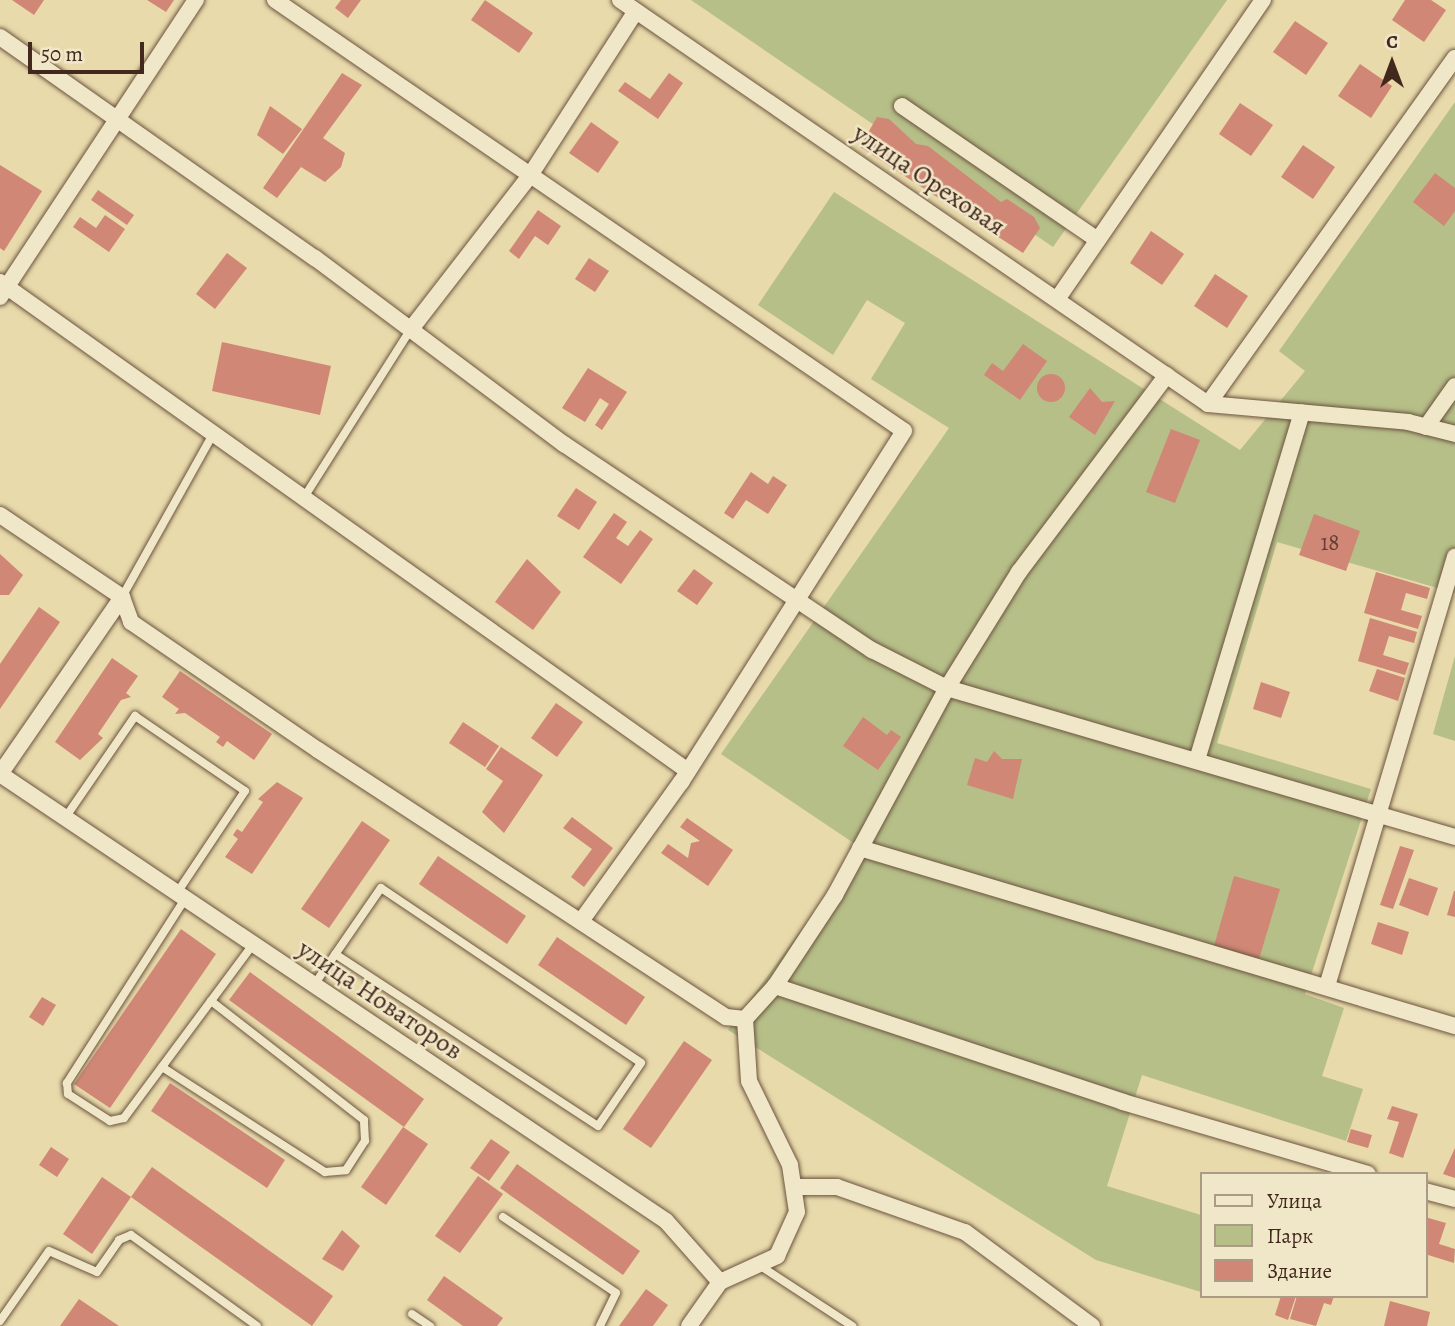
<!DOCTYPE html>
<html>
<head>
<meta charset="utf-8">
<style>
	body { margin:0 }
	#map { position:relative; width:1455px; height:1326px; overflow:hidden; background:#e8daaa; font-family:Alegreya,serif }
	div>[style] { position:absolute }
	[style*='--x'] { left:calc(var(--x)*1px); top:calc(var(--y)*1px); width:calc(var(--w)*1px); rotate:calc(var(--a)*1deg) }
	.green>* { inset:0; background:#b6bf88 }
	.building>* { inset:0; background:#d08776 }
	.round { border-radius:50% }
	.roads { filter:drop-shadow(0 0 2px #6c5440) drop-shadow(0 0 2px #6c5440) }
	.service>* { height:8px; margin:-4px; padding:0 4px; transform-origin:4px; border-radius:4px; background:#f0e7c8 }
	.minor>* { height:16px; margin:-8px; padding:0 8px; transform-origin:8px; border-radius:8px; background:#f0e7c8 }
	span { translate:-50% -50%; white-space:nowrap; text-align:center; line-height:1.15; -webkit-text-stroke:5px #f0e7c8; paint-order:stroke }
	.number-label { font-size:23px; color:#664033 }
	.number-label span { -webkit-text-stroke-width:0 }
	.street-label { font-size:26px; color:#43281d }
	.legend { position:absolute; left:1200px; top:1172px; width:228px; height:126px; box-sizing:border-box; background:#f0e7c8; border:2px solid #ab9b84; margin:0; padding:9px 12px; list-style:none; font-size:21px; color:#43281d }
	.legend li { display:flex; align-items:center; gap:14px; height:35px }
	.legend b { width:35px; border:2px solid #ab9b84 }
	.north { position:absolute; left:1357px; top:28px; width:70px; height:70px; -webkit-text-stroke:5px #f0e7c8; paint-order:stroke; rotate:0deg; font-size:19px; font-weight:700; line-height:28px; text-align:center; color:#43281d }
	.north::after { content:''; display:block; margin:auto; width:24px; height:32px; background:#43281d; clip-path:polygon(50% 0,100% 100%,50% 72%,0 100%) }
	.scale { position:absolute; left:28px; top:42px; width:116px; height:32px; box-sizing:border-box; border:4px solid #43281d; border-top:0; padding-left:9px; font-size:21px; line-height:24px; white-space:nowrap; color:#43281d; -webkit-text-stroke:5px #f0e7c8; paint-order:stroke }
</style>
</head>
<body>
<div id="map">
	<div class="green">
		<div style="clip-path:polygon(691px 0,1227px 0,1053px 247px)"></div>
		<div style="clip-path:polygon(1455px 102px,1455px 593px,1277px 542px,1217px 743px,1371px 789px,1305px 994px,1344px 1008px,1322px 1076px,1363px 1089px,1346px 1141px,1142px 1075px,1107px 1186px,1201px 1215px,1201px 1292px,1096px 1260px,728px 1030px,861px 848px,721px 754px,949px 428px,871px 379px,905px 323px,867px 300px,833px 355px,758px 305px,834px 192px,1240px 450px,1305px 371px,1279px 351px)"></div>
		<div style="clip-path:polygon(1455px 656px,1455px 741px,1433px 734px)"></div>
	</div>
	<div class="building">
		<div style="clip-path:polygon(12px 0,44px 0,34px 15px)"></div>
		<div style="clip-path:polygon(147px 0,174px 0,166px 12px)"></div>
		<div style="clip-path:polygon(341px 0,361px 0,348px 18px,335px 8px)"></div>
		<div style="clip-path:polygon(485px 0,533px 33px,519px 53px,471px 20px)"></div>
		<div style="clip-path:polygon(1405px 0,1431px 0,1446px 10px,1424px 42px,1392px 20px)"></div>
		<div style="clip-path:polygon(1295px 21px,1328px 43px,1306px 75px,1273px 52px)"></div>
		<div style="clip-path:polygon(1360px 64px,1392px 86px,1371px 118px,1338px 96px)"></div>
		<div style="clip-path:polygon(342px 73px,362px 85px,323px 138px,345px 153px,341px 167px,325px 182px,301px 167px,277px 198px,263px 188px)"></div>
		<div style="clip-path:polygon(669px 73px,683px 83px,658px 119px,618px 91px,625px 82px,650px 99px)"></div>
		<div style="clip-path:polygon(1240px 103px,1273px 125px,1251px 156px,1219px 134px)"></div>
		<div style="clip-path:polygon(270px 106px,302px 129px,283px 154px,257px 135px)"></div>
		<div style="clip-path:polygon(877px 117px,889px 119px,916px 144px,928px 146px,1001px 202px,1007px 199px,1034px 217px,1040px 228px,1023px 253px,860px 147px)"></div>
		<div style="clip-path:polygon(591px 122px,619px 142px,598px 173px,569px 153px)"></div>
		<div style="clip-path:polygon(1303px 145px,1335px 167px,1313px 199px,1281px 177px)"></div>
		<div style="clip-path:polygon(0 165px,42px 191px,4px 251px,0 248px)"></div>
		<div style="clip-path:polygon(1435px 173px,1455px 188px,1455px 211px,1444px 226px,1413px 202px)"></div>
		<div style="clip-path:polygon(98px 190px,134px 215px,127px 225px,91px 200px)"></div>
		<div style="clip-path:polygon(538px 210px,561px 226px,548px 245px,535px 236px,519px 259px,509px 251px)"></div>
		<div style="clip-path:polygon(105px 215px,125px 229px,109px 252px,73px 227px,80px 217px,96px 228px)"></div>
		<div style="clip-path:polygon(1151px 231px,1184px 254px,1162px 285px,1130px 263px)"></div>
		<div style="clip-path:polygon(227px 253px,247px 268px,215px 309px,196px 294px)"></div>
		<div style="clip-path:polygon(589px 258px,609px 271px,595px 292px,575px 279px)"></div>
		<div style="clip-path:polygon(1215px 274px,1248px 296px,1227px 328px,1194px 306px)"></div>
		<div style="clip-path:polygon(222px 342px,331px 366px,320px 415px,212px 391px)"></div>
		<div style="clip-path:polygon(1023px 344px,1047px 361px,1020px 400px,984px 375px,992px 363px,1003px 371px)"></div>
		<div style="clip-path:polygon(588px 368px,627px 392px,602px 430px,595px 425px,609px 404px,600px 398px,585px 422px,562px 408px)"></div>
		<div class="round" style="left:1037px;top:374px;width:28px;height:28px"></div>
		<div style="clip-path:polygon(1090px 388px,1102px 402px,1115px 401px,1095px 435px,1069px 417px)"></div>
		<div style="clip-path:polygon(1171px 429px,1200px 440px,1175px 503px,1146px 492px)"></div>
		<div style="clip-path:polygon(751px 472px,768px 484px,773px 476px,787px 485px,768px 514px,746px 500px,733px 519px,724px 513px)"></div>
		<div style="clip-path:polygon(576px 488px,597px 502px,579px 530px,557px 516px)"></div>
		<div style="clip-path:polygon(614px 513px,627px 522px,616px 538px,628px 546px,640px 530px,653px 539px,621px 584px,583px 557px)"></div>
		<div style="clip-path:polygon(1314px 514px,1360px 531px,1346px 571px,1299px 555px)"></div>
		<div style="clip-path:polygon(0 554px,23px 575px,9px 595px,0 595px)"></div>
		<div style="clip-path:polygon(527px 559px,561px 592px,533px 630px,495px 602px)"></div>
		<div style="clip-path:polygon(694px 569px,713px 583px,697px 605px,677px 591px)"></div>
		<div style="clip-path:polygon(1376px 572px,1430px 588px,1427px 599px,1406px 593px,1401px 610px,1422px 616px,1418px 629px,1364px 613px)"></div>
		<div style="clip-path:polygon(39px 607px,60px 622px,0 709px,0 664px)"></div>
		<div style="clip-path:polygon(1370px 618px,1417px 632px,1414px 643px,1389px 636px,1383px 655px,1409px 663px,1405px 675px,1358px 661px)"></div>
		<div style="clip-path:polygon(112px 658px,138px 676px,126px 693px,131px 697px,121px 700px,98px 734px,103px 738px,80px 760px,55px 742px)"></div>
		<div style="clip-path:polygon(1377px 669px,1405px 678px,1398px 701px,1369px 691px)"></div>
		<div style="clip-path:polygon(180px 671px,272px 734px,254px 760px,227px 741px,223px 747px,216px 742px,220px 737px,185px 713px,175px 714px,179px 709px,162px 697px)"></div>
		<div style="clip-path:polygon(1261px 682px,1290px 692px,1281px 718px,1253px 709px)"></div>
		<div style="clip-path:polygon(556px 703px,583px 722px,557px 757px,531px 738px)"></div>
		<div style="clip-path:polygon(863px 717px,887px 735px,891px 730px,901px 737px,878px 770px,843px 746px)"></div>
		<div style="clip-path:polygon(463px 722px,499px 746px,485px 767px,449px 743px)"></div>
		<div style="clip-path:polygon(501px 747px,543px 775px,504px 833px,482px 812px,503px 781px,486px 769px)"></div>
		<div style="clip-path:polygon(994px 751px,1002px 759px,1022px 759px,1013px 799px,967px 785px,975px 758px,987px 762px)"></div>
		<div style="clip-path:polygon(277px 782px,303px 798px,252px 874px,225px 857px,238px 839px,233px 835px,237px 829px,242px 832px,263px 802px,258px 799px)"></div>
		<div style="clip-path:polygon(572px 817px,613px 848px,584px 887px,571px 877px,592px 849px,563px 828px)"></div>
		<div style="clip-path:polygon(687px 818px,733px 850px,708px 886px,661px 853px,668px 844px,688px 858px,691px 843px,700px 841px,680px 827px)"></div>
		<div style="clip-path:polygon(362px 821px,390px 840px,329px 928px,301px 909px)"></div>
		<div style="clip-path:polygon(1400px 846px,1414px 850px,1393px 909px,1380px 905px)"></div>
		<div style="clip-path:polygon(438px 856px,526px 916px,507px 944px,419px 884px)"></div>
		<div style="clip-path:polygon(1234px 876px,1280px 889px,1259px 959px,1214px 946px)"></div>
		<div style="clip-path:polygon(1409px 878px,1438px 888px,1428px 916px,1399px 905px)"></div>
		<div style="clip-path:polygon(1454px 891px,1455px 891px,1455px 917px,1447px 915px)"></div>
		<div style="clip-path:polygon(1378px 922px,1409px 932px,1402px 955px,1371px 944px)"></div>
		<div style="clip-path:polygon(181px 929px,216px 954px,110px 1108px,74px 1084px)"></div>
		<div style="clip-path:polygon(557px 937px,645px 997px,626px 1025px,538px 965px)"></div>
		<div style="clip-path:polygon(250px 972px,424px 1099px,404px 1127px,229px 1000px)"></div>
		<div style="clip-path:polygon(42px 997px,56px 1005px,43px 1026px,29px 1017px)"></div>
		<div style="clip-path:polygon(684px 1041px,712px 1060px,651px 1148px,623px 1129px)"></div>
		<div style="clip-path:polygon(170px 1083px,285px 1160px,267px 1188px,151px 1111px)"></div>
		<div style="clip-path:polygon(1392px 1106px,1418px 1114px,1403px 1158px,1389px 1153px,1399px 1122px,1387px 1119px)"></div>
		<div style="clip-path:polygon(403px 1127px,428px 1144px,386px 1205px,361px 1187px)"></div>
		<div style="clip-path:polygon(1351px 1129px,1372px 1135px,1368px 1148px,1347px 1142px)"></div>
		<div style="clip-path:polygon(491px 1139px,510px 1152px,489px 1181px,470px 1168px)"></div>
		<div style="clip-path:polygon(51px 1147px,69px 1159px,57px 1177px,39px 1165px)"></div>
		<div style="clip-path:polygon(1455px 1148px,1455px 1178px,1443px 1174px)"></div>
		<div style="clip-path:polygon(517px 1164px,640px 1251px,623px 1275px,500px 1188px)"></div>
		<div style="clip-path:polygon(152px 1167px,333px 1296px,312px 1326px,131px 1197px)"></div>
		<div style="clip-path:polygon(478px 1176px,503px 1194px,460px 1253px,435px 1236px)"></div>
		<div style="clip-path:polygon(102px 1177px,131px 1197px,92px 1254px,63px 1234px)"></div>
		<div style="clip-path:polygon(1425px 1217px,1446px 1223px,1439px 1244px,1455px 1249px,1454px 1263px,1425px 1254px)"></div>
		<div style="clip-path:polygon(342px 1230px,360px 1246px,343px 1271px,322px 1259px)"></div>
		<div style="clip-path:polygon(444px 1276px,503px 1318px,497px 1326px,463px 1326px,427px 1300px)"></div>
		<div style="clip-path:polygon(646px 1289px,668px 1305px,653px 1326px,619px 1326px)"></div>
		<div style="clip-path:polygon(1281px 1296px,1296px 1296px,1288px 1320px,1275px 1315px)"></div>
		<div style="clip-path:polygon(1297px 1296px,1334px 1296px,1331px 1305px,1324px 1303px,1316px 1326px,1290px 1319px)"></div>
		<div style="clip-path:polygon(79px 1299px,119px 1326px,60px 1326px)"></div>
		<div style="clip-path:polygon(1390px 1301px,1430px 1312px,1427px 1326px,1384px 1326px)"></div>
	</div>
	<div class="roads">
		<div class="service">
			<div style="--x:303;--y:499;--w:201;--a:-57.6"></div>
			<div style="--x:122;--y:597;--w:187;--a:-60.8"></div>
			<div style="--x:65;--y:818;--w:124;--a:-55.5"></div>
			<div style="--x:135;--y:716;--w:133;--a:34.3"></div>
			<div style="--x:245;--y:791;--w:123;--a:123.7"></div>
			<div style="--x:185;--y:899;--w:219;--a:122.7"></div>
			<div style="--x:67;--y:1083;--w:11;--a:85"></div>
			<div style="--x:68;--y:1094;--w:50;--a:32.7"></div>
			<div style="--x:110;--y:1121;--w:14;--a:-12"></div>
			<div style="--x:124;--y:1118;--w:217;--a:-53.4"></div>
			<div style="--x:314;--y:985;--w:118;--a:-55.4"></div>
			<div style="--x:381;--y:888;--w:313;--a:33.9"></div>
			<div style="--x:641;--y:1063;--w:76;--a:124.3"></div>
			<div style="--x:598;--y:1126;--w:314;--a:-146.8"></div>
			<div style="--x:162;--y:1067;--w:194;--a:32.8"></div>
			<div style="--x:325;--y:1172;--w:21;--a:-5"></div>
			<div style="--x:346;--y:1170;--w:35;--a:-57"></div>
			<div style="--x:365;--y:1141;--w:21;--a:-93"></div>
			<div style="--x:364;--y:1120;--w:194;--a:-142.1"></div>
			<div style="--x:503;--y:1217;--w:136;--a:33.9"></div>
			<div style="--x:616;--y:1293;--w:37;--a:116"></div>
			<div style="--x:762;--y:1267;--w:108;--a:33.2"></div>
			<div style="--x:412;--y:1314;--w:22;--a:34"></div>
			<div style="--x:0;--y:1321;--w:85;--a:-55"></div>
			<div style="--x:49;--y:1251;--w:52;--a:23.6"></div>
			<div style="--x:97;--y:1272;--w:39;--a:-55"></div>
			<div style="--x:119;--y:1240;--w:13;--a:-23"></div>
			<div style="--x:131;--y:1235;--w:155;--a:35.8"></div>
		</div>
		<div class="minor">
			<div style="--x:275;--y:0;--w:762;--a:34.42"></div>
			<div style="--x:904;--y:431;--w:416;--a:122.4"></div>
			<div style="--x:681;--y:782;--w:171;--a:125.7"></div>
			<div style="--x:620;--y:0;--w:713;--a:34.49"></div>
			<div style="--x:1208;--y:404;--w:201;--a:5.1"></div>
			<div style="--x:1408;--y:422;--w:49;--a:14.3"></div>
			<div style="--x:0;--y:37;--w:385;--a:35.1"></div>
			<div style="--x:315;--y:258;--w:311;--a:36.8"></div>
			<div style="--x:564;--y:444;--w:371;--a:33.8"></div>
			<div style="--x:872;--y:650;--w:84;--a:26.9"></div>
			<div style="--x:947;--y:688;--w:529;--a:16.35"></div>
			<div style="--x:902;--y:106;--w:237;--a:34.4"></div>
			<div style="--x:0;--y:282;--w:844;--a:35.4"></div>
			<div style="--x:0;--y:297;--w:356;--a:-56.6"></div>
			<div style="--x:1058;--y:298;--w:362;--a:-55.5"></div>
			<div style="--x:411;--y:329;--w:192;--a:-52.2"></div>
			<div style="--x:529;--y:177;--w:197;--a:-57.2"></div>
			<div style="--x:1208;--y:404;--w:425;--a:-54.5"></div>
			<div style="--x:1426;--y:427;--w:50;--a:-54.7"></div>
			<div style="--x:0;--y:515;--w:147;--a:33.9"></div>
			<div style="--x:122;--y:597;--w:27;--a:70"></div>
			<div style="--x:131;--y:622;--w:227;--a:34.4"></div>
			<div style="--x:318;--y:750;--w:488;--a:33.2"></div>
			<div style="--x:726;--y:1017;--w:19;--a:6"></div>
			<div style="--x:1197;--y:760;--w:363;--a:-73.2"></div>
			<div style="--x:0;--y:774;--w:802;--a:33.87"></div>
			<div style="--x:666;--y:1221;--w:81;--a:48.5"></div>
			<div style="--x:0;--y:774;--w:215;--a:-55.4"></div>
			<div style="--x:860;--y:848;--w:621;--a:16.66"></div>
			<div style="--x:775;--y:986;--w:367;--a:18.4"></div>
			<div style="--x:1123;--y:1102;--w:255;--a:16.4"></div>
			<div style="--x:1327;--y:986;--w:448;--a:-73.4"></div>
			<div style="--x:797;--y:1187;--w:40;--a:0"></div>
			<div style="--x:837;--y:1187;--w:136;--a:19.4"></div>
			<div style="--x:965;--y:1232;--w:158;--a:36.5"></div>
			<div style="--x:1425;--y:1191;--w:31;--a:15"></div>
			<div style="--x:689;--y:1326;--w:54;--a:-54.8"></div>
			<div style="--x:720;--y:1282;--w:63;--a:-24.5"></div>
			<div style="--x:777;--y:1256;--w:48;--a:-65.6"></div>
			<div style="--x:797;--y:1212;--w:48;--a:-98.5"></div>
			<div style="--x:790;--y:1165;--w:93;--a:-116"></div>
			<div style="--x:749;--y:1081;--w:62;--a:-93.7"></div>
			<div style="--x:745;--y:1019;--w:45;--a:-47.7"></div>
			<div style="--x:775;--y:986;--w:109;--a:-56.6"></div>
			<div style="--x:835;--y:895;--w:235;--a:-61.6"></div>
			<div style="--x:947;--y:688;--w:137;--a:-58.2"></div>
			<div style="--x:1019;--y:572;--w:246;--a:-53.1"></div>
		</div>
	</div>
	<div class="number-label">
		<span style="left:1330px;top:543px">18</span>
	</div>
	<div class="street-label">
		<span style="left:929px;top:180px;rotate:34deg">улица Ореховая</span>
		<span style="left:380px;top:1000px;rotate:34deg">улица Новаторов</span>
	</div>
	<ul class="legend">
	<li><b style="height:9px;background:#f0e7c8"></b>Улица</li>
	<li><b style="height:19px;background:#b6bf88"></b>Парк</li>
	<li><b style="height:19px;background:#d08776"></b>Здание</li>
	</ul>
	<div class="north">С</div>
	<div class="scale">50 m</div>
</div>
</body>
</html>
